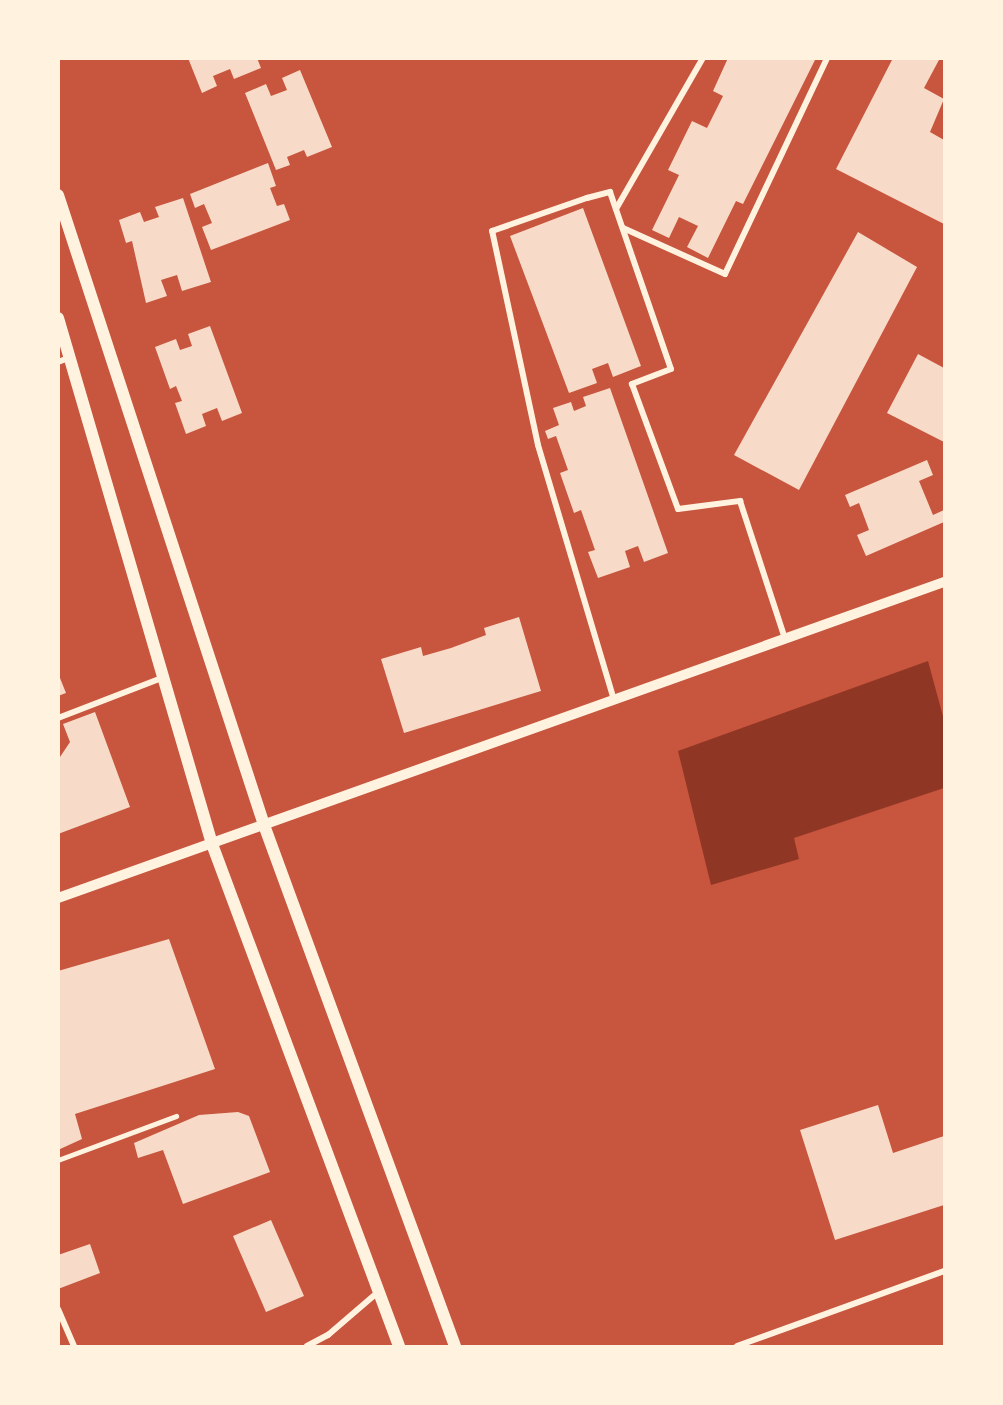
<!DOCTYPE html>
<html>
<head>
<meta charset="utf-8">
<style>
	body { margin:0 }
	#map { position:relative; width:1003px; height:1405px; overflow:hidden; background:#c8553d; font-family:"Alegreya Sans",sans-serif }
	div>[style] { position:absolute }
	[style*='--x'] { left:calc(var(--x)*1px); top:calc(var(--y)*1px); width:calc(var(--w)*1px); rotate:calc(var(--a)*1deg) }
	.water>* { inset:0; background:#8f3625 }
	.building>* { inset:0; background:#f7dbc8 }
	.service>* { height:4.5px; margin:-2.25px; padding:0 2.25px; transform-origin:2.25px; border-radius:2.25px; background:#fff3e0 }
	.minor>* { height:6px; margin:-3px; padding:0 3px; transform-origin:3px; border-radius:3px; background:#fff3e0 }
	.tertiary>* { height:10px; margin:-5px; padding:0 5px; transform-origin:5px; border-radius:5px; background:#fff3e0 }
	.secondary>* { height:12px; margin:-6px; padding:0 6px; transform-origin:6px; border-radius:6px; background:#fff3e0 }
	span { translate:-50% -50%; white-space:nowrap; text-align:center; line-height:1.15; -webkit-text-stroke:5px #fff3e0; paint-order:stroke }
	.frame { position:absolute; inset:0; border:60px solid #fff3e0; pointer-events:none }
</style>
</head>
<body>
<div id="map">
	<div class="water">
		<div style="clip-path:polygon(928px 661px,944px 720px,944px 788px,794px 838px,799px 859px,711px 885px,678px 751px)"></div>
	</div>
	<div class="building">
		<div style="clip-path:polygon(188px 58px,257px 58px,261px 68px,234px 79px,230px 69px,213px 76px,217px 86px,202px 93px)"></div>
		<div style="clip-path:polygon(728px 58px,816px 58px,743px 204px,736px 201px,708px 258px,687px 247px,698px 226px,679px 217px,669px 238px,652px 230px,679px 175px,668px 170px,692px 121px,707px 128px,723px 96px,713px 91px)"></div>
		<div style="clip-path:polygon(893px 58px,940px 58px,924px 88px,944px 99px,930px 132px,944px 140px,944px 224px,836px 169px)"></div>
		<div style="clip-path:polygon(300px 70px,332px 147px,307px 157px,304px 150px,287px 157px,290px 165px,276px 170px,245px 93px,266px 84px,271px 96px,287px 90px,282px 78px)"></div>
		<div style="clip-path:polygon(268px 163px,276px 186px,270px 188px,277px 206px,284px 204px,290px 220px,211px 250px,202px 227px,212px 223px,204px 204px,195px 208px,190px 194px)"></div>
		<div style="clip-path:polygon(183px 198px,211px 282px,182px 291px,177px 275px,161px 280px,167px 296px,146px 303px,132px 241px,126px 243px,119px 220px,140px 212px,144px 222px,159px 217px,155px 207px)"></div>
		<div style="clip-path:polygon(583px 208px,641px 366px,613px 377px,608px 363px,592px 369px,597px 383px,569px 393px,510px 236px)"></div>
		<div style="clip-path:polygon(858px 232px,917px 267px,799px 490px,734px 455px)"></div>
		<div style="clip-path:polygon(210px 326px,242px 413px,222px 421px,217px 408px,202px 414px,206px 426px,186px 434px,175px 403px,182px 401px,176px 386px,170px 389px,155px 347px,176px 339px,180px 350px,192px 346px,188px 334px)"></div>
		<div style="clip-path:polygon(918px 354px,944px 368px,944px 442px,887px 413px)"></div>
		<div style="clip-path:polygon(610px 388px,668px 553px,644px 562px,638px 546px,625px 551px,630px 567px,598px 578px,588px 552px,595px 550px,581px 510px,574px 513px,560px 473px,568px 470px,556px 436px,548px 439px,545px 431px,559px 425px,553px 408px,571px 402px,574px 411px,586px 406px,583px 397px)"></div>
		<div style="clip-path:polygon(927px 460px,933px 475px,919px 481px,933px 515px,944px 510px,944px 522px,866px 556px,857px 535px,869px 530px,859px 503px,850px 507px,845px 495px)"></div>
		<div style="clip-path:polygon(519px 617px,541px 691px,404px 733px,381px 659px,421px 647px,423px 656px,451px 648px,486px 635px,484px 628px)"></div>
		<div style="clip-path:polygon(58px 673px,66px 693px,58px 696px)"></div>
		<div style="clip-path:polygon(95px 712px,130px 807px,58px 834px,58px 760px,70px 742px,63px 724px)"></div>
		<div style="clip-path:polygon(169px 939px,215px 1069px,75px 1114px,82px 1139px,58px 1150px,58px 971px)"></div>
		<div style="clip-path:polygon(878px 1105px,893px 1153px,944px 1136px,944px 1205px,835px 1240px,800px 1130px)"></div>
		<div style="clip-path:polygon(238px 1112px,249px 1116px,270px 1172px,183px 1204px,163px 1150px,138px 1158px,134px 1143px,199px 1115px)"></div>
		<div style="clip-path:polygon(271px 1220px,304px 1296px,266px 1312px,233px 1236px)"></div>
		<div style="clip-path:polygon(90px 1244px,100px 1273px,58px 1289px,58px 1255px)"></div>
	</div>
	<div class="service">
		<div style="--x:58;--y:1160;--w:126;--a:-20.4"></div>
	</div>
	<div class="minor">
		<div style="--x:616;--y:209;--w:174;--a:-60.1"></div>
		<div style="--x:623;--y:228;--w:112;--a:24.3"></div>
		<div style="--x:725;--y:274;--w:239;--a:-64.7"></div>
		<div style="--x:58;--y:362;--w:14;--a:-21"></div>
		<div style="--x:614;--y:700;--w:266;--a:-106.6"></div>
		<div style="--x:538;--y:445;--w:219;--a:-102.1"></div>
		<div style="--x:492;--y:231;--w:101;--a:-19.2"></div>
		<div style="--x:587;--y:198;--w:24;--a:-15"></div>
		<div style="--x:610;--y:192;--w:187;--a:71"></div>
		<div style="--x:671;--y:369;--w:42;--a:159"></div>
		<div style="--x:632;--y:384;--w:133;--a:69.8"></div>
		<div style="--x:678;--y:509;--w:63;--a:-7.4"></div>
		<div style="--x:740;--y:501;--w:145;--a:71.9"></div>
		<div style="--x:58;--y:718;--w:114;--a:-21.1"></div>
		<div style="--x:58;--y:1309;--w:40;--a:66.6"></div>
		<div style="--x:307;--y:1346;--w:24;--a:-28"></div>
		<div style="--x:328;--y:1335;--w:66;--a:-40.7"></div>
		<div style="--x:737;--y:1346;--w:220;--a:-19.9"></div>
	</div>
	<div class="tertiary">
		<div style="--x:58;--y:898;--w:941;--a:-19.63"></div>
	</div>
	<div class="secondary">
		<div style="--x:58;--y:195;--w:663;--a:71.89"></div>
		<div style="--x:264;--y:825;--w:555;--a:69.87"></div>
		<div style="--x:58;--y:318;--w:548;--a:73.68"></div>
		<div style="--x:212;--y:844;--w:536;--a:69.57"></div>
	</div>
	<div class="frame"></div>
</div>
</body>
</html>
